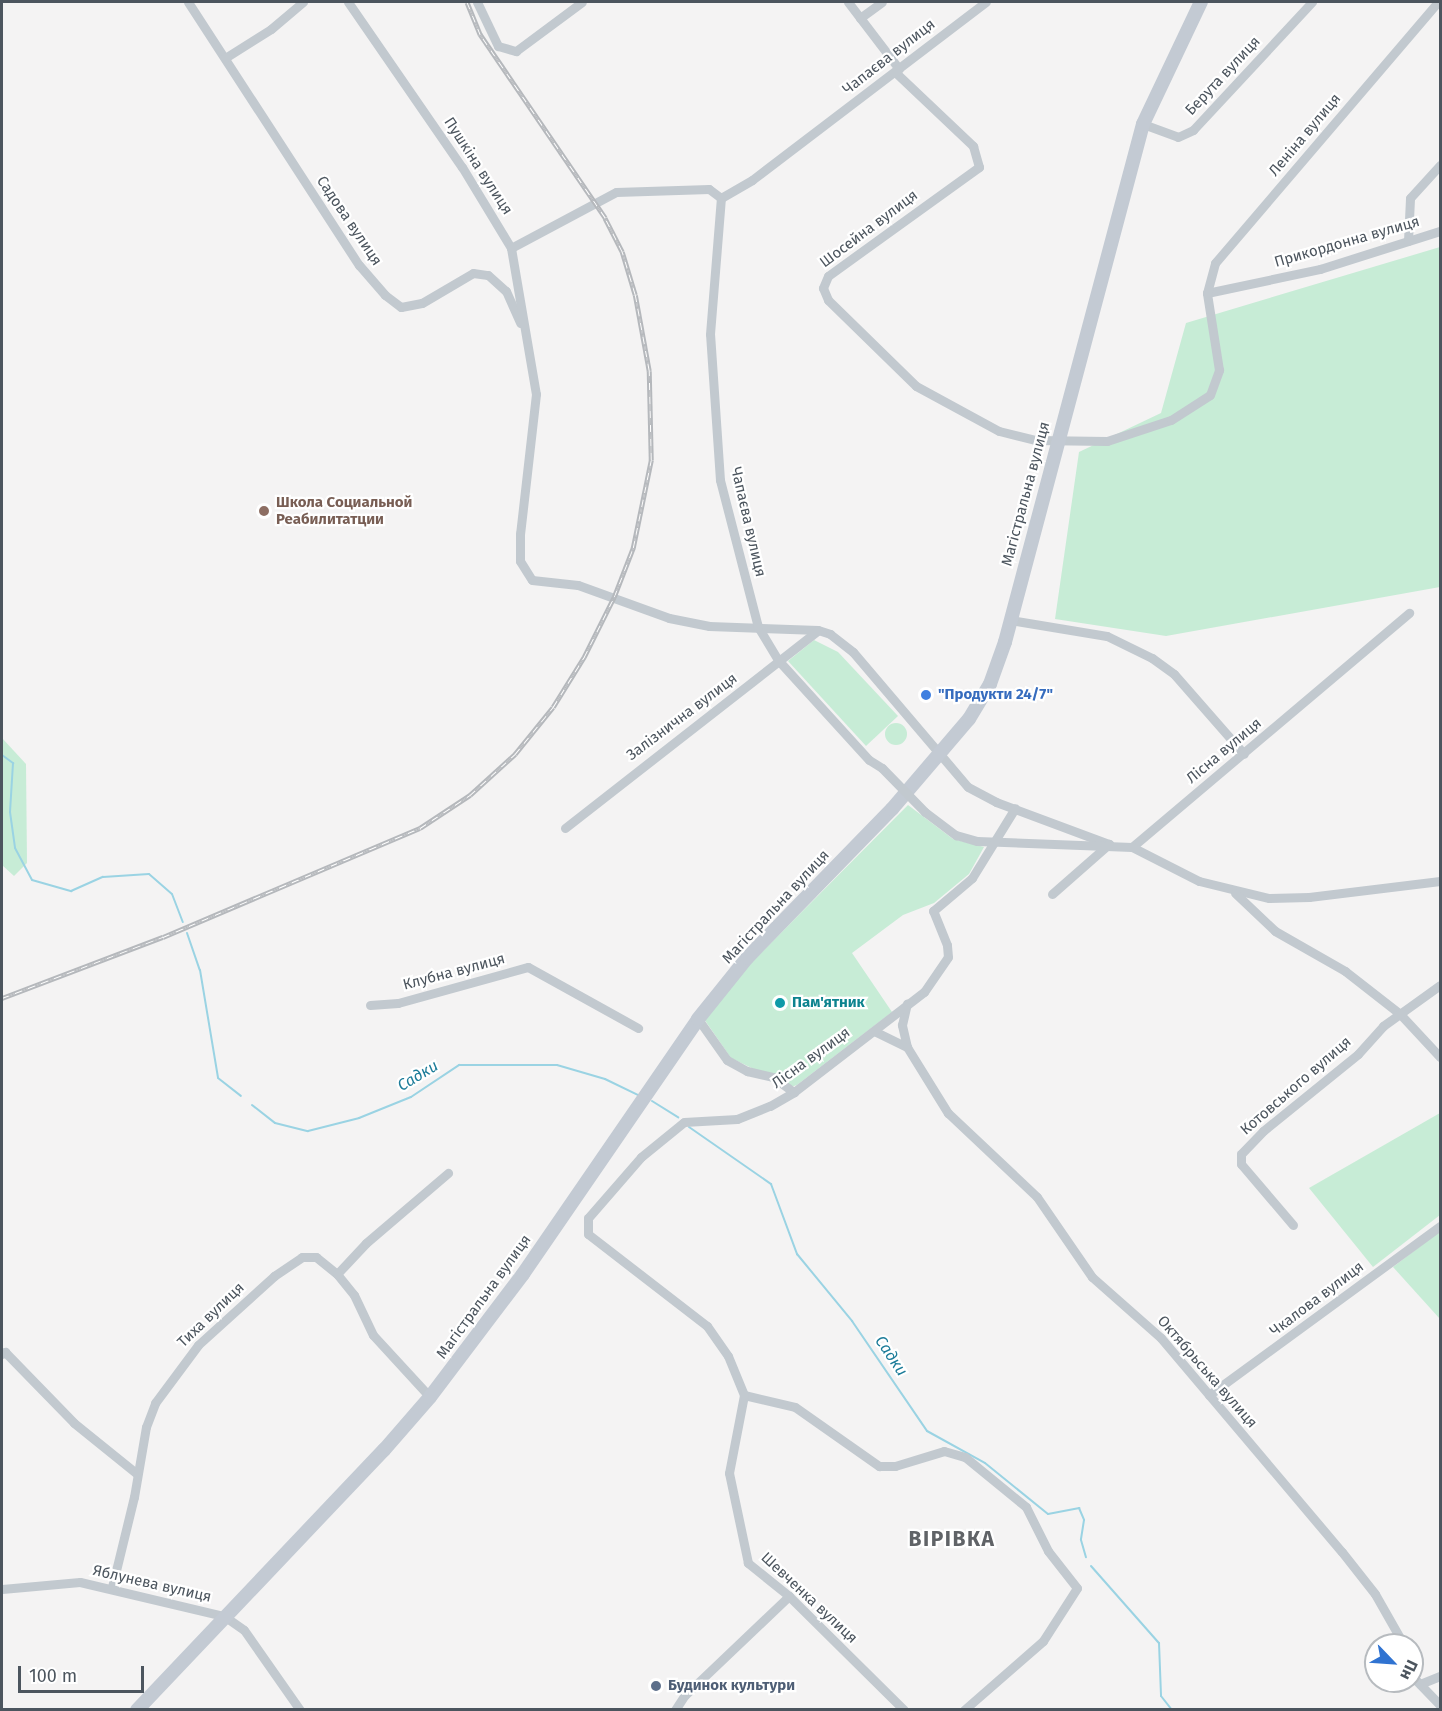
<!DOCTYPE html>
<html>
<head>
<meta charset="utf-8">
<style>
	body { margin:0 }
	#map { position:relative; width:1442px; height:1711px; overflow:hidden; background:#f4f3f3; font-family:"Fira Sans",sans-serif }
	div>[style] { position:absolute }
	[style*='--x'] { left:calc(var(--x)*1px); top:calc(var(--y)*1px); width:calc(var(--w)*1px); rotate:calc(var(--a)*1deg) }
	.green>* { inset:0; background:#c7ecd6 }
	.round { border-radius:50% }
	.stream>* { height:2px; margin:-1px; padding:0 1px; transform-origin:1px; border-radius:1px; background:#9ad3e3 }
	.street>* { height:9px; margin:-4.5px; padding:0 4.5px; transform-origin:4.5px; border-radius:4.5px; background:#c2c9cf }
	.secondary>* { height:14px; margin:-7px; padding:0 7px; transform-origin:7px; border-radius:7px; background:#c3cad3 }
	.rail>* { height:4.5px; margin-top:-2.25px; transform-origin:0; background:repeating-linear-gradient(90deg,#fff 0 7px,#b5b8bc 0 14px); box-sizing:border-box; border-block:2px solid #b5b8bc }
	.street-bridge>* { height:9px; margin:-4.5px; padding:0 4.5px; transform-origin:4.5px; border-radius:4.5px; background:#c2c9cf }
	.dots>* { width:16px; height:16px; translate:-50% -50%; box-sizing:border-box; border:3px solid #fff; border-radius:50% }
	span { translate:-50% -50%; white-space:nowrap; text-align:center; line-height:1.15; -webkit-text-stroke:4.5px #fff; paint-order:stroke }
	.street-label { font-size:15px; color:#4c555e }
	.education-label { font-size:15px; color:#785e54; font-weight:700 }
	.left { translate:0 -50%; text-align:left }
	.shop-label { font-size:15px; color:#366cbe; font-weight:700 }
	.culture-label { font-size:15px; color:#0d838f; font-weight:700 }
	.service-label { font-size:15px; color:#4e5e75; font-weight:700 }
	.water-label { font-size:16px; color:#1c7c99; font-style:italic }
	.district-label { font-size:21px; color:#606367; font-weight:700; letter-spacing:1.5px }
	.frame { position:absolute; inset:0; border:3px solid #4c555e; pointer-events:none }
	.north { position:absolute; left:1364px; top:1633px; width:60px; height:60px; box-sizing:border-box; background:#fff; border:2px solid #b7bbbf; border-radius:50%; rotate:115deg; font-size:16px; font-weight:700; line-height:24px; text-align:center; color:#4c555e }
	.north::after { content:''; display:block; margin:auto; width:21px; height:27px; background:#3073d1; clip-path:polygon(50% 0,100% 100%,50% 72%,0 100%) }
	.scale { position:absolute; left:18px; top:1666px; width:126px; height:27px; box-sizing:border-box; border:3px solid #4c555e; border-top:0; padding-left:8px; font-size:18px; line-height:21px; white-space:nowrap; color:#4c555e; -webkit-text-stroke:4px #fff; paint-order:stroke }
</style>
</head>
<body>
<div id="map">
	<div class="green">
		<div style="clip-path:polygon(1440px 247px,1440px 587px,1166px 636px,1055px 619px,1079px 452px,1161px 413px,1186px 323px)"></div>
		<div style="clip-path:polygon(814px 640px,838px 652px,898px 716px,866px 746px,788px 661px)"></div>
		<div class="round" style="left:885px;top:723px;width:22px;height:22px"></div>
		<div style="clip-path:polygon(2px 738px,26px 764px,27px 863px,14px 876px,2px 865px)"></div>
		<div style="clip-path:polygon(908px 805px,953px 839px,984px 847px,969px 874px,934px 903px,903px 915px,852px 953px,892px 1012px,797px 1085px,791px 1087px,731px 1058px,704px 1019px,752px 962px)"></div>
		<div style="clip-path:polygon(1440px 1113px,1440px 1215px,1373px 1267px,1309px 1188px)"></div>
		<div style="clip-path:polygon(1440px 1231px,1440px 1319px,1393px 1267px)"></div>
	</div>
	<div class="stream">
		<div style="--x:2;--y:755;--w:14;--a:36"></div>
		<div style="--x:13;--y:763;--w:49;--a:93.5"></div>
		<div style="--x:10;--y:812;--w:36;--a:82"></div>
		<div style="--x:15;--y:848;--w:36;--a:62"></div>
		<div style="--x:32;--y:880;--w:41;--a:15.8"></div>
		<div style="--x:71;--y:891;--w:35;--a:-24"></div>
		<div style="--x:103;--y:877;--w:46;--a:-3.7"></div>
		<div style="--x:149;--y:874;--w:30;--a:41"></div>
		<div style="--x:172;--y:894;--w:30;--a:69"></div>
		<div style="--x:187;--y:933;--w:39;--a:71"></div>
		<div style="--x:200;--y:970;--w:109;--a:80.5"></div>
		<div style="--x:218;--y:1078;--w:29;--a:38"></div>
		<div style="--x:652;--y:1101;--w:31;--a:32"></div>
		<div style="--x:252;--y:1105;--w:29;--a:38"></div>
		<div style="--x:275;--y:1123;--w:34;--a:14"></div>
		<div style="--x:308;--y:1131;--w:53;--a:-14.3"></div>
		<div style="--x:359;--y:1118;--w:56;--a:-22"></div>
		<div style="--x:411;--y:1097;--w:58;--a:-33.7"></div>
		<div style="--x:459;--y:1065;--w:98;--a:0"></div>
		<div style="--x:557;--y:1065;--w:50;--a:16.3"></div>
		<div style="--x:605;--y:1079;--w:37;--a:26"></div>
		<div style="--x:689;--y:1127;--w:100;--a:34.8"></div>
		<div style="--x:771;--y:1184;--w:75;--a:69.6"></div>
		<div style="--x:797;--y:1254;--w:87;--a:50.6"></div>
		<div style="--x:852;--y:1321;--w:133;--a:55.7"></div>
		<div style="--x:927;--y:1431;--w:66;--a:28.9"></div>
		<div style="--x:985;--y:1463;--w:81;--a:39"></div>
		<div style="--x:1048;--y:1514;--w:32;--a:-11"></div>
		<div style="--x:1079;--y:1508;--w:13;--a:67"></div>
		<div style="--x:1084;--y:1520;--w:20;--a:99"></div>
		<div style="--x:1081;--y:1540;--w:18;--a:74"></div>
		<div style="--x:1091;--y:1566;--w:103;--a:48.6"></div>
		<div style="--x:1159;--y:1643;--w:53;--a:87.8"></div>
		<div style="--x:1161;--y:1696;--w:18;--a:52"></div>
	</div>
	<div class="street">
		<div style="--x:188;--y:2;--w:314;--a:57"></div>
		<div style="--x:359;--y:265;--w:40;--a:49"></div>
		<div style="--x:385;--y:295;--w:20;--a:37"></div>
		<div style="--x:401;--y:307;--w:21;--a:-11"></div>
		<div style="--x:422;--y:303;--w:59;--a:-30.5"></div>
		<div style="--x:473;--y:273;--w:15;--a:8"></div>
		<div style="--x:488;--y:275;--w:24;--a:42"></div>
		<div style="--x:506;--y:291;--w:35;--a:66"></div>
		<div style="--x:348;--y:2;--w:201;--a:55.4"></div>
		<div style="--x:462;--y:167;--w:95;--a:58.8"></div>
		<div style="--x:511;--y:248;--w:148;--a:80.3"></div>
		<div style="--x:536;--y:394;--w:141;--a:96.5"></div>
		<div style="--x:520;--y:534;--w:27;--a:90"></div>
		<div style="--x:520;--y:561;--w:22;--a:58"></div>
		<div style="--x:532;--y:580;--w:46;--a:6.2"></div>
		<div style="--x:578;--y:585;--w:97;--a:19.9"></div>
		<div style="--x:669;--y:618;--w:41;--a:11.3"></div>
		<div style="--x:709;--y:626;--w:109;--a:2.1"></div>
		<div style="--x:818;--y:630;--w:13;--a:18"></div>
		<div style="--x:830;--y:634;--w:29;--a:38"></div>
		<div style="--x:853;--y:652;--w:177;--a:49.6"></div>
		<div style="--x:968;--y:787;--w:32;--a:28"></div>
		<div style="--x:996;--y:802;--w:121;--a:20.4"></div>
		<div style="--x:477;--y:2;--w:49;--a:64.5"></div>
		<div style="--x:498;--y:46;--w:19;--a:16"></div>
		<div style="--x:516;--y:51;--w:82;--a:-36.6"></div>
		<div style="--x:848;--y:2;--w:84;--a:52.7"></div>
		<div style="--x:860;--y:18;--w:27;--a:-36"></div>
		<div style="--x:225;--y:58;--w:54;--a:-32.2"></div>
		<div style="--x:271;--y:29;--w:42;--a:-40.2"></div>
		<div style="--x:895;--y:72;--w:108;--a:43.5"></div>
		<div style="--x:973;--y:146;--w:22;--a:74"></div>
		<div style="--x:979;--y:167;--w:186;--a:144.2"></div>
		<div style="--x:828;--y:276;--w:13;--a:113"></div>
		<div style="--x:823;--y:288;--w:13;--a:67"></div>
		<div style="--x:828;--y:300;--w:123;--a:44.3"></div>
		<div style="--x:916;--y:386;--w:94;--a:28.5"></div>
		<div style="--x:999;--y:431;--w:37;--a:14"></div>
		<div style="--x:1035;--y:440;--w:72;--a:0.8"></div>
		<div style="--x:1107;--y:441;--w:67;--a:-18.2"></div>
		<div style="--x:1171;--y:420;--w:46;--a:-32.7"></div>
		<div style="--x:1210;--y:395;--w:27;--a:-70"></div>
		<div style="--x:1219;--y:370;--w:78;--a:-98.9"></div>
		<div style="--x:1207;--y:293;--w:116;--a:-12"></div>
		<div style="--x:1320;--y:269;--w:126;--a:-17.6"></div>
		<div style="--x:1143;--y:124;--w:37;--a:20"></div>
		<div style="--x:1178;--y:137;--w:17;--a:-25"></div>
		<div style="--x:1193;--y:130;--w:175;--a:-47.1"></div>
		<div style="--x:1408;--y:241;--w:43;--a:-87.3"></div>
		<div style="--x:1410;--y:198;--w:45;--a:-47.7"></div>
		<div style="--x:511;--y:248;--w:119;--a:-28.1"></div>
		<div style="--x:616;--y:192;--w:93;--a:-1.8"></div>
		<div style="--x:709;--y:189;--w:15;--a:37"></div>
		<div style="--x:1207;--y:293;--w:31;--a:-75"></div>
		<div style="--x:1215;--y:263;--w:343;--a:-49.5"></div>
		<div style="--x:1010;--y:620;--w:98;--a:9.4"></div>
		<div style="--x:1107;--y:636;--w:50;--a:26.1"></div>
		<div style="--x:1152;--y:658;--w:27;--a:36"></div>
		<div style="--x:1174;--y:674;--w:106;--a:48.8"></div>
		<div style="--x:882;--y:768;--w:15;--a:-148"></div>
		<div style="--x:869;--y:760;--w:135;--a:-132.3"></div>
		<div style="--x:778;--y:660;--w:39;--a:-121"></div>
		<div style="--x:758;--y:627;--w:152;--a:-104.5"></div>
		<div style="--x:720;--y:480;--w:146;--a:-93.9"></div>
		<div style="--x:710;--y:334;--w:136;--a:-85.4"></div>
		<div style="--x:721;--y:198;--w:36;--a:-30"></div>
		<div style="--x:752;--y:180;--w:294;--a:-37.3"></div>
		<div style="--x:925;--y:812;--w:39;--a:37"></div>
		<div style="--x:956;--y:835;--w:22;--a:16"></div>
		<div style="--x:977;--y:841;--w:155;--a:2.2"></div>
		<div style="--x:1132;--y:847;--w:363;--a:-40.2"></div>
		<div style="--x:565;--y:828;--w:321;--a:-38"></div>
		<div style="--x:1132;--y:847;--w:75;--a:26.9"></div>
		<div style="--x:1199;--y:881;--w:72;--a:13.7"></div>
		<div style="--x:1269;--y:898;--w:40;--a:-1.4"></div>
		<div style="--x:1309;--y:897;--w:132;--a:-7"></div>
		<div style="--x:1235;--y:893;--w:55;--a:43.5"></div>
		<div style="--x:1275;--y:931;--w:81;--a:29.7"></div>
		<div style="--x:1345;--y:971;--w:70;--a:38"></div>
		<div style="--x:1400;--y:1014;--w:59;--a:47.1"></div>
		<div style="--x:1052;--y:894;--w:76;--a:-41.3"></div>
		<div style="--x:370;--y:1005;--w:28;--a:-4"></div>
		<div style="--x:398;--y:1003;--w:135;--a:-15.5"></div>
		<div style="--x:528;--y:967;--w:126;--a:29"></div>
		<div style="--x:698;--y:1019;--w:50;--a:54.7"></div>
		<div style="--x:727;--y:1060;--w:23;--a:29"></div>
		<div style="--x:747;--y:1071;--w:27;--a:13"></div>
		<div style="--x:773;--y:1077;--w:26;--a:36"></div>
		<div style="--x:874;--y:1031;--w:37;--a:26"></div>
		<div style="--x:907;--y:1047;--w:23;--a:-103"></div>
		<div style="--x:902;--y:1025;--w:22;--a:-77"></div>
		<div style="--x:907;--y:1047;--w:78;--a:58.2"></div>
		<div style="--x:948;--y:1113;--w:122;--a:43.3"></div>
		<div style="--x:1037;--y:1197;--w:97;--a:55.5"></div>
		<div style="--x:1092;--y:1277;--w:92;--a:41.5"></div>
		<div style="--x:1161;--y:1338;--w:280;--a:49.8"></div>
		<div style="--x:1342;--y:1552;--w:53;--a:51.8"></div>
		<div style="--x:1375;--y:1594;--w:59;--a:60.4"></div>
		<div style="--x:1293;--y:1225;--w:80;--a:-130.4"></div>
		<div style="--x:1241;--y:1164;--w:10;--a:-90"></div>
		<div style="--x:1241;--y:1154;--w:32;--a:-46"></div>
		<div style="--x:1263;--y:1131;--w:122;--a:-39"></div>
		<div style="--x:1358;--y:1054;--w:38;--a:-48"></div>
		<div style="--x:1383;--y:1026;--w:70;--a:-35.7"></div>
		<div style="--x:337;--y:1274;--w:42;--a:-46.9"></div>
		<div style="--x:366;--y:1243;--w:108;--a:-40.5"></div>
		<div style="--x:2;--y:1354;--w:4;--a:-34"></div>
		<div style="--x:5;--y:1352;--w:99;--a:45.8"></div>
		<div style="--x:74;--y:1423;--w:80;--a:38.9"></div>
		<div style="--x:744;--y:1395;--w:52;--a:13.2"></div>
		<div style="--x:795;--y:1407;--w:103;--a:35.1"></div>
		<div style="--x:879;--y:1466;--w:16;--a:0"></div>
		<div style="--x:895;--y:1466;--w:51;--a:-17"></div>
		<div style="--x:944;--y:1451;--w:22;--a:16"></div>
		<div style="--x:965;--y:1457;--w:79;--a:39.3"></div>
		<div style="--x:1026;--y:1507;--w:49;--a:63.4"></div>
		<div style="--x:1048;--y:1551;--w:47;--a:51.9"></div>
		<div style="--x:1077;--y:1588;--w:63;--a:122.7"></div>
		<div style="--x:1043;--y:1641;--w:105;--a:138.9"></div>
		<div style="--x:1209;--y:1395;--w:286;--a:-36.2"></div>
		<div style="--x:112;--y:1587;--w:93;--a:-76.3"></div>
		<div style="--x:134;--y:1497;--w:71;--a:-80.3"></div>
		<div style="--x:146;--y:1427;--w:26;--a:-69"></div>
		<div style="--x:155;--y:1403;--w:72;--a:-53.4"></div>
		<div style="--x:198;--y:1345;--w:103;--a:-42.2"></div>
		<div style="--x:274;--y:1276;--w:34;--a:-34"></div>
		<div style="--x:302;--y:1257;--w:14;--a:0"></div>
		<div style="--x:316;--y:1257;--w:27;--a:39"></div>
		<div style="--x:337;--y:1274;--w:27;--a:51"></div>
		<div style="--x:354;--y:1295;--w:44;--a:64.6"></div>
		<div style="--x:373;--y:1335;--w:84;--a:47.4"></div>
		<div style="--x:2;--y:1589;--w:78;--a:-5.1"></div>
		<div style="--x:80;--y:1582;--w:148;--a:13.3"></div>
		<div style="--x:224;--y:1616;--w:24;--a:35"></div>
		<div style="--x:244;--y:1630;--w:98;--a:55"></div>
		<div style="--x:1412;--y:1676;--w:40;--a:46"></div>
		<div style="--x:1420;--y:1684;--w:22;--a:-22"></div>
		<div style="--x:675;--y:1710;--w:17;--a:-57"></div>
		<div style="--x:684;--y:1696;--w:145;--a:-43.6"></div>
		<div style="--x:904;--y:1710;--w:162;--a:-135.3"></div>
		<div style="--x:789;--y:1596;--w:53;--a:-141.2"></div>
		<div style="--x:748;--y:1563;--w:92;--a:-101.9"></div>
		<div style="--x:729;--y:1473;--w:79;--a:-79.1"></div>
		<div style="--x:744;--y:1395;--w:42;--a:-112.3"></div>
		<div style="--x:728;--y:1356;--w:37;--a:-125"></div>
		<div style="--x:707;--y:1326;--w:150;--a:-142.3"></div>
		<div style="--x:588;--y:1234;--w:16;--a:-90"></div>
		<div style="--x:588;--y:1218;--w:81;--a:-49"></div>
		<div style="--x:641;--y:1157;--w:55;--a:-39.1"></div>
		<div style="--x:684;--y:1122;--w:53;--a:-3.2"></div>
		<div style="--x:737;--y:1119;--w:35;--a:-22"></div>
		<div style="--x:770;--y:1106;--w:28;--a:-30"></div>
		<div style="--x:794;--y:1092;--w:164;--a:-37.6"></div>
		<div style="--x:924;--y:992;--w:42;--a:-55.6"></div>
		<div style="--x:948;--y:957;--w:12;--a:-95"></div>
		<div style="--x:947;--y:945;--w:37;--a:-112"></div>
		<div style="--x:933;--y:911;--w:51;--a:-40.2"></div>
		<div style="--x:972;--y:878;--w:82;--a:-58.4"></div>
	</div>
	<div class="secondary">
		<div style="--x:137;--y:1710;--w:359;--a:-46.5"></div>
		<div style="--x:384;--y:1450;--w:70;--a:-49"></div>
		<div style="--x:430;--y:1397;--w:154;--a:-52.9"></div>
		<div style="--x:523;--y:1274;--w:309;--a:-55.5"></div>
		<div style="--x:698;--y:1019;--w:78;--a:-51.2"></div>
		<div style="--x:747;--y:958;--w:208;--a:-45.8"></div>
		<div style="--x:892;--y:809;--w:118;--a:-49.5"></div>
		<div style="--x:969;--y:719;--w:41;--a:-59"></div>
		<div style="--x:990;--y:684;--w:45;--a:-70.3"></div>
		<div style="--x:1005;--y:642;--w:536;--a:-75.08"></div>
		<div style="--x:1143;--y:124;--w:135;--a:-64.6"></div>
	</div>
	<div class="rail">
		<div style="--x:2;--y:998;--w:172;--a:-20.8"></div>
		<div style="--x:163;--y:937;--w:279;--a:-23"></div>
		<div style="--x:420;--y:828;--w:60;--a:-33.4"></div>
		<div style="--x:470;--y:795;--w:61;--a:-42.3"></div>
		<div style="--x:515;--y:754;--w:60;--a:-51"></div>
		<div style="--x:553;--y:707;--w:59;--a:-58.2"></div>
		<div style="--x:584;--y:657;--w:67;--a:-63.4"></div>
		<div style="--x:614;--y:597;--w:53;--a:-68.8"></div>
		<div style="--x:633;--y:548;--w:90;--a:-78.4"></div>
		<div style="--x:651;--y:460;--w:89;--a:-91.3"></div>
		<div style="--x:649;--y:371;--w:77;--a:-100.4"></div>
		<div style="--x:635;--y:295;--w:45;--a:-106.8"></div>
		<div style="--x:622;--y:252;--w:38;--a:-117"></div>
		<div style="--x:605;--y:218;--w:222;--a:-124.3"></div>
		<div style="--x:480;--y:35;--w:35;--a:-112"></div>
	</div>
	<div class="street-bridge">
		<div style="--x:882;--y:768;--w:62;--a:45.7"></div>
	</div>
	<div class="dots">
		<div style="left:264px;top:511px;background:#8d6e63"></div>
		<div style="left:926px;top:695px;background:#3f7fe0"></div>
		<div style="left:780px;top:1003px;background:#0f9aa8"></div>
		<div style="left:656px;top:1686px;background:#5c6f8a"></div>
	</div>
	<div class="street-label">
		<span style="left:889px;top:57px;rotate:-38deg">Чапаєва вулиця</span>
		<span style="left:1223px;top:76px;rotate:-47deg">Берута вулиця</span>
		<span style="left:1305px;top:135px;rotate:-50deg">Леніна вулиця</span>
		<span style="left:478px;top:166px;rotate:57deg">Пушкіна вулиця</span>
		<span style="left:349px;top:221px;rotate:56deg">Садова вулиця</span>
		<span style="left:869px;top:229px;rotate:-37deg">Шосейна вулиця</span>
		<span style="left:1347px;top:242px;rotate:-16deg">Прикордонна вулиця</span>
		<span style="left:1026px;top:494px;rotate:-75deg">Магістральна вулиця</span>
		<span style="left:748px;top:522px;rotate:77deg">Чапаєва вулиця</span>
		<span style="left:682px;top:717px;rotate:-37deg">Залізнична вулиця</span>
		<span style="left:1224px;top:751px;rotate:-40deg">Лісна вулиця</span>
		<span style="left:776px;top:907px;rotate:-47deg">Магістральна вулиця</span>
		<span style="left:454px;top:972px;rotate:-15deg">Клубна вулиця</span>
		<span style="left:811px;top:1058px;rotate:-36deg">Лісна вулиця</span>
		<span style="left:1296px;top:1086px;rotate:-41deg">Котовського вулиця</span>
		<span style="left:484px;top:1297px;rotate:-54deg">Магістральна вулиця</span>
		<span style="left:1317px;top:1299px;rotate:-37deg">Чкалова вулиця</span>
		<span style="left:211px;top:1315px;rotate:-44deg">Тиха вулиця</span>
		<span style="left:1207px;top:1372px;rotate:49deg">Октябрьська вулиця</span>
		<span style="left:152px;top:1584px;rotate:13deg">Яблунева вулиця</span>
		<span style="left:809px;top:1598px;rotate:43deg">Шевченка вулиця</span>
	</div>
	<div class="education-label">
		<span class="left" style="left:276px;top:511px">Школа Социальной<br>Реабилитатции</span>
	</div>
	<div class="shop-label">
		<span class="left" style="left:938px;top:695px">"Продукти 24/7"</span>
	</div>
	<div class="culture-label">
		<span class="left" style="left:792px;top:1003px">Пам'ятник</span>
	</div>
	<div class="service-label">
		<span class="left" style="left:668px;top:1686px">Будинок культури</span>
	</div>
	<div class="water-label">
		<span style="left:418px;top:1076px;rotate:-31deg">Садки</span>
		<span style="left:891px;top:1356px;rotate:56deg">Садки</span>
	</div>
	<div class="district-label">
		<span style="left:952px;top:1539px">ВІРІВКА</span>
	</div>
	<div class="frame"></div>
	<div class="north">Пн</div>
	<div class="scale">100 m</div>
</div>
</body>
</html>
